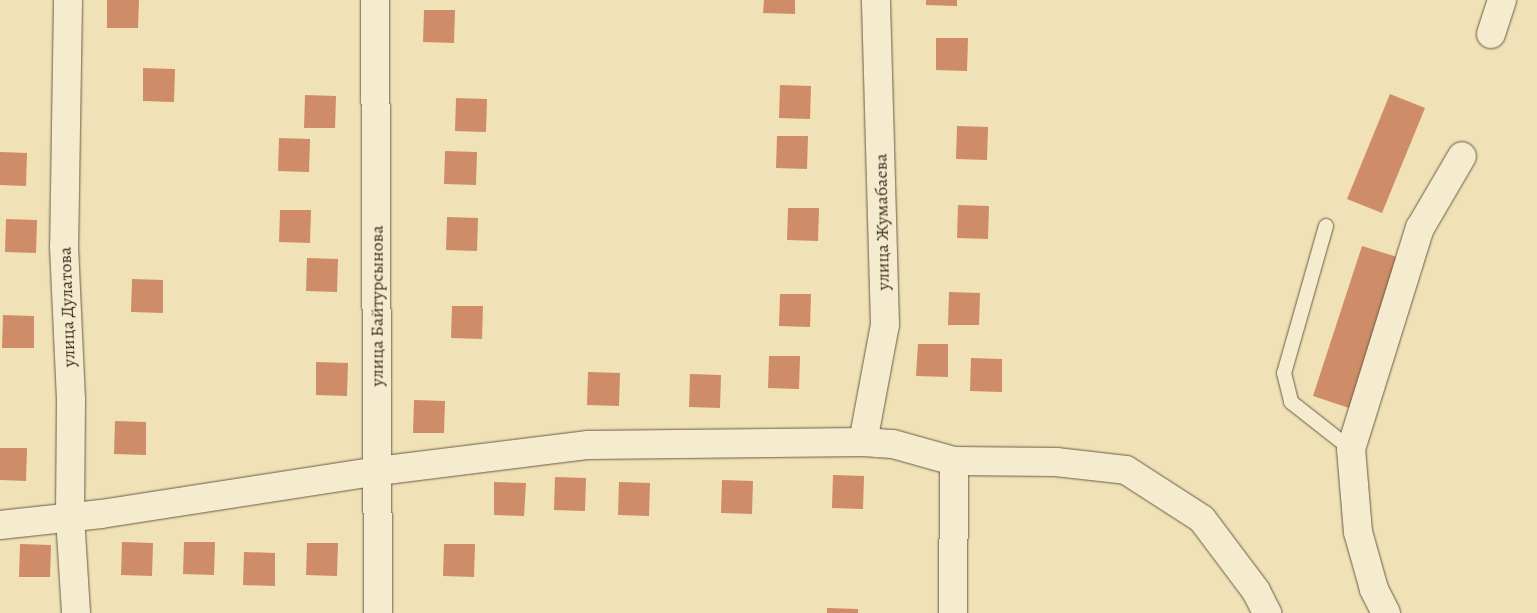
<!DOCTYPE html>
<html>
<head>
<meta charset="utf-8">
<style>
	body { margin:0 }
	#map { position:relative; width:1537px; height:613px; overflow:hidden; background:#f0e2b6; font-family:Alegreya,serif }
	div>[style] { position:absolute }
	[style*='--x'] { left:calc(var(--x)*1px); top:calc(var(--y)*1px); width:calc(var(--w)*1px); rotate:calc(var(--a)*1deg) }
	.building>* { inset:0; background:#cf8c68 }
	.roads { filter:drop-shadow(0 0 1px #6a5c45) drop-shadow(0 0 1px #6a5c45) }
	.service>* { height:14px; margin:-7px; padding:0 7px; transform-origin:7px; border-radius:7px; background:#f5ecd0 }
	.minor>* { height:28px; margin:-14px; padding:0 14px; transform-origin:14px; border-radius:14px; background:#f5ecd0 }
	span { translate:-50% -50%; white-space:nowrap; text-align:center; line-height:1.15; -webkit-text-stroke:5px #f5ecd0; paint-order:stroke }
	.street-label { font-size:18px; color:#3d2f1f }
</style>
</head>
<body>
<div id="map">
	<div class="building">
		<div style="clip-path:polygon(107px 0,139px 0,138px 28px,107px 28px)"></div>
		<div style="clip-path:polygon(764px 0,795px 0,795px 14px,763px 13px)"></div>
		<div style="clip-path:polygon(926px 0,957px 0,957px 6px,926px 5px)"></div>
		<div style="clip-path:polygon(424px 10px,455px 10px,454px 43px,423px 42px)"></div>
		<div style="clip-path:polygon(936px 38px,968px 38px,967px 71px,936px 70px)"></div>
		<div style="clip-path:polygon(143px 68px,175px 69px,174px 102px,143px 101px)"></div>
		<div style="clip-path:polygon(780px 85px,811px 86px,810px 119px,779px 118px)"></div>
		<div style="clip-path:polygon(1390px 94px,1425px 108px,1382px 213px,1347px 199px)"></div>
		<div style="clip-path:polygon(305px 95px,336px 96px,335px 128px,304px 128px)"></div>
		<div style="clip-path:polygon(456px 98px,487px 99px,486px 132px,455px 131px)"></div>
		<div style="clip-path:polygon(957px 126px,988px 127px,987px 160px,956px 159px)"></div>
		<div style="clip-path:polygon(777px 136px,808px 136px,807px 169px,776px 168px)"></div>
		<div style="clip-path:polygon(279px 138px,310px 139px,309px 172px,278px 171px)"></div>
		<div style="clip-path:polygon(445px 151px,477px 152px,476px 185px,444px 184px)"></div>
		<div style="clip-path:polygon(0 152px,27px 153px,26px 186px,0 185px)"></div>
		<div style="clip-path:polygon(958px 205px,989px 206px,988px 239px,957px 238px)"></div>
		<div style="clip-path:polygon(788px 208px,819px 208px,818px 241px,787px 240px)"></div>
		<div style="clip-path:polygon(280px 210px,311px 210px,310px 243px,279px 242px)"></div>
		<div style="clip-path:polygon(447px 217px,478px 218px,477px 251px,446px 250px)"></div>
		<div style="clip-path:polygon(6px 219px,37px 220px,36px 253px,5px 252px)"></div>
		<div style="clip-path:polygon(1362px 246px,1397px 257px,1349px 408px,1313px 396px)"></div>
		<div style="clip-path:polygon(307px 258px,338px 259px,337px 292px,306px 291px)"></div>
		<div style="clip-path:polygon(132px 279px,163px 280px,163px 313px,131px 312px)"></div>
		<div style="clip-path:polygon(949px 292px,980px 293px,979px 325px,948px 325px)"></div>
		<div style="clip-path:polygon(780px 294px,811px 294px,810px 327px,779px 326px)"></div>
		<div style="clip-path:polygon(452px 306px,483px 306px,482px 339px,451px 338px)"></div>
		<div style="clip-path:polygon(3px 315px,34px 316px,34px 348px,2px 348px)"></div>
		<div style="clip-path:polygon(918px 344px,948px 344px,948px 377px,916px 376px)"></div>
		<div style="clip-path:polygon(769px 356px,800px 356px,799px 389px,768px 388px)"></div>
		<div style="clip-path:polygon(971px 358px,1002px 359px,1002px 392px,970px 391px)"></div>
		<div style="clip-path:polygon(316px 362px,348px 363px,347px 396px,316px 395px)"></div>
		<div style="clip-path:polygon(588px 372px,620px 373px,619px 406px,587px 405px)"></div>
		<div style="clip-path:polygon(690px 374px,721px 375px,720px 408px,689px 407px)"></div>
		<div style="clip-path:polygon(414px 400px,445px 401px,444px 433px,413px 433px)"></div>
		<div style="clip-path:polygon(115px 421px,146px 422px,146px 455px,114px 454px)"></div>
		<div style="clip-path:polygon(0 448px,27px 448px,26px 481px,0 480px)"></div>
		<div style="clip-path:polygon(833px 475px,864px 476px,863px 509px,832px 508px)"></div>
		<div style="clip-path:polygon(555px 477px,586px 478px,585px 511px,554px 510px)"></div>
		<div style="clip-path:polygon(722px 480px,753px 481px,752px 514px,721px 513px)"></div>
		<div style="clip-path:polygon(494px 482px,526px 483px,524px 516px,494px 515px)"></div>
		<div style="clip-path:polygon(619px 482px,650px 483px,649px 516px,618px 515px)"></div>
		<div style="clip-path:polygon(122px 542px,153px 543px,152px 576px,121px 575px)"></div>
		<div style="clip-path:polygon(184px 542px,215px 542px,214px 575px,183px 574px)"></div>
		<div style="clip-path:polygon(307px 543px,338px 543px,337px 576px,306px 575px)"></div>
		<div style="clip-path:polygon(20px 544px,51px 545px,50px 577px,19px 577px)"></div>
		<div style="clip-path:polygon(444px 544px,475px 544px,474px 577px,443px 576px)"></div>
		<div style="clip-path:polygon(244px 552px,275px 553px,275px 586px,243px 585px)"></div>
		<div style="clip-path:polygon(827px 608px,858px 609px,858px 613px,827px 613px)"></div>
	</div>
	<div class="roads">
		<div class="service">
			<div style="--x:1326;--y:226;--w:153;--a:105.9"></div>
			<div style="--x:1284;--y:373;--w:30;--a:76"></div>
			<div style="--x:1291;--y:402;--w:76;--a:38.1"></div>
		</div>
		<div class="minor">
			<div style="--x:68;--y:0;--w:246;--a:90.9"></div>
			<div style="--x:64;--y:246;--w:154;--a:87.4"></div>
			<div style="--x:71;--y:400;--w:117;--a:90.5"></div>
			<div style="--x:70;--y:517;--w:96;--a:86.4"></div>
			<div style="--x:375;--y:0;--w:613;--a:89.72"></div>
			<div style="--x:1491;--y:34;--w:36;--a:-72"></div>
			<div style="--x:863;--y:442;--w:119;--a:-79.4"></div>
			<div style="--x:885;--y:325;--w:325;--a:-91.6"></div>
			<div style="--x:0;--y:525;--w:102;--a:-6.2"></div>
			<div style="--x:101;--y:514;--w:280;--a:-8.8"></div>
			<div style="--x:378;--y:471;--w:212;--a:-7.1"></div>
			<div style="--x:588;--y:445;--w:275;--a:-0.6"></div>
			<div style="--x:863;--y:442;--w:30;--a:4"></div>
			<div style="--x:893;--y:444;--w:63;--a:15.6"></div>
			<div style="--x:954;--y:461;--w:102;--a:0.6"></div>
			<div style="--x:1056;--y:462;--w:70;--a:6.5"></div>
			<div style="--x:1126;--y:470;--w:90;--a:32.8"></div>
			<div style="--x:1202;--y:519;--w:90;--a:53.1"></div>
			<div style="--x:1256;--y:591;--w:25;--a:63"></div>
			<div style="--x:953;--y:613;--w:152;--a:-89.6"></div>
			<div style="--x:1386;--y:613;--w:27;--a:-117"></div>
			<div style="--x:1374;--y:589;--w:59;--a:-105.7"></div>
			<div style="--x:1358;--y:532;--w:83;--a:-94.8"></div>
			<div style="--x:1351;--y:449;--w:232;--a:-72.7"></div>
			<div style="--x:1420;--y:228;--w:83;--a:-59.7"></div>
		</div>
	</div>
	<div class="street-label">
		<span style="left:882px;top:222px;rotate:-91deg">улица Жумабаева</span>
		<span style="left:377px;top:306px;rotate:-90deg">улица Байтурсынова</span>
		<span style="left:67px;top:307px;rotate:-92deg">улица Дулатова</span>
	</div>
</div>
</body>
</html>
